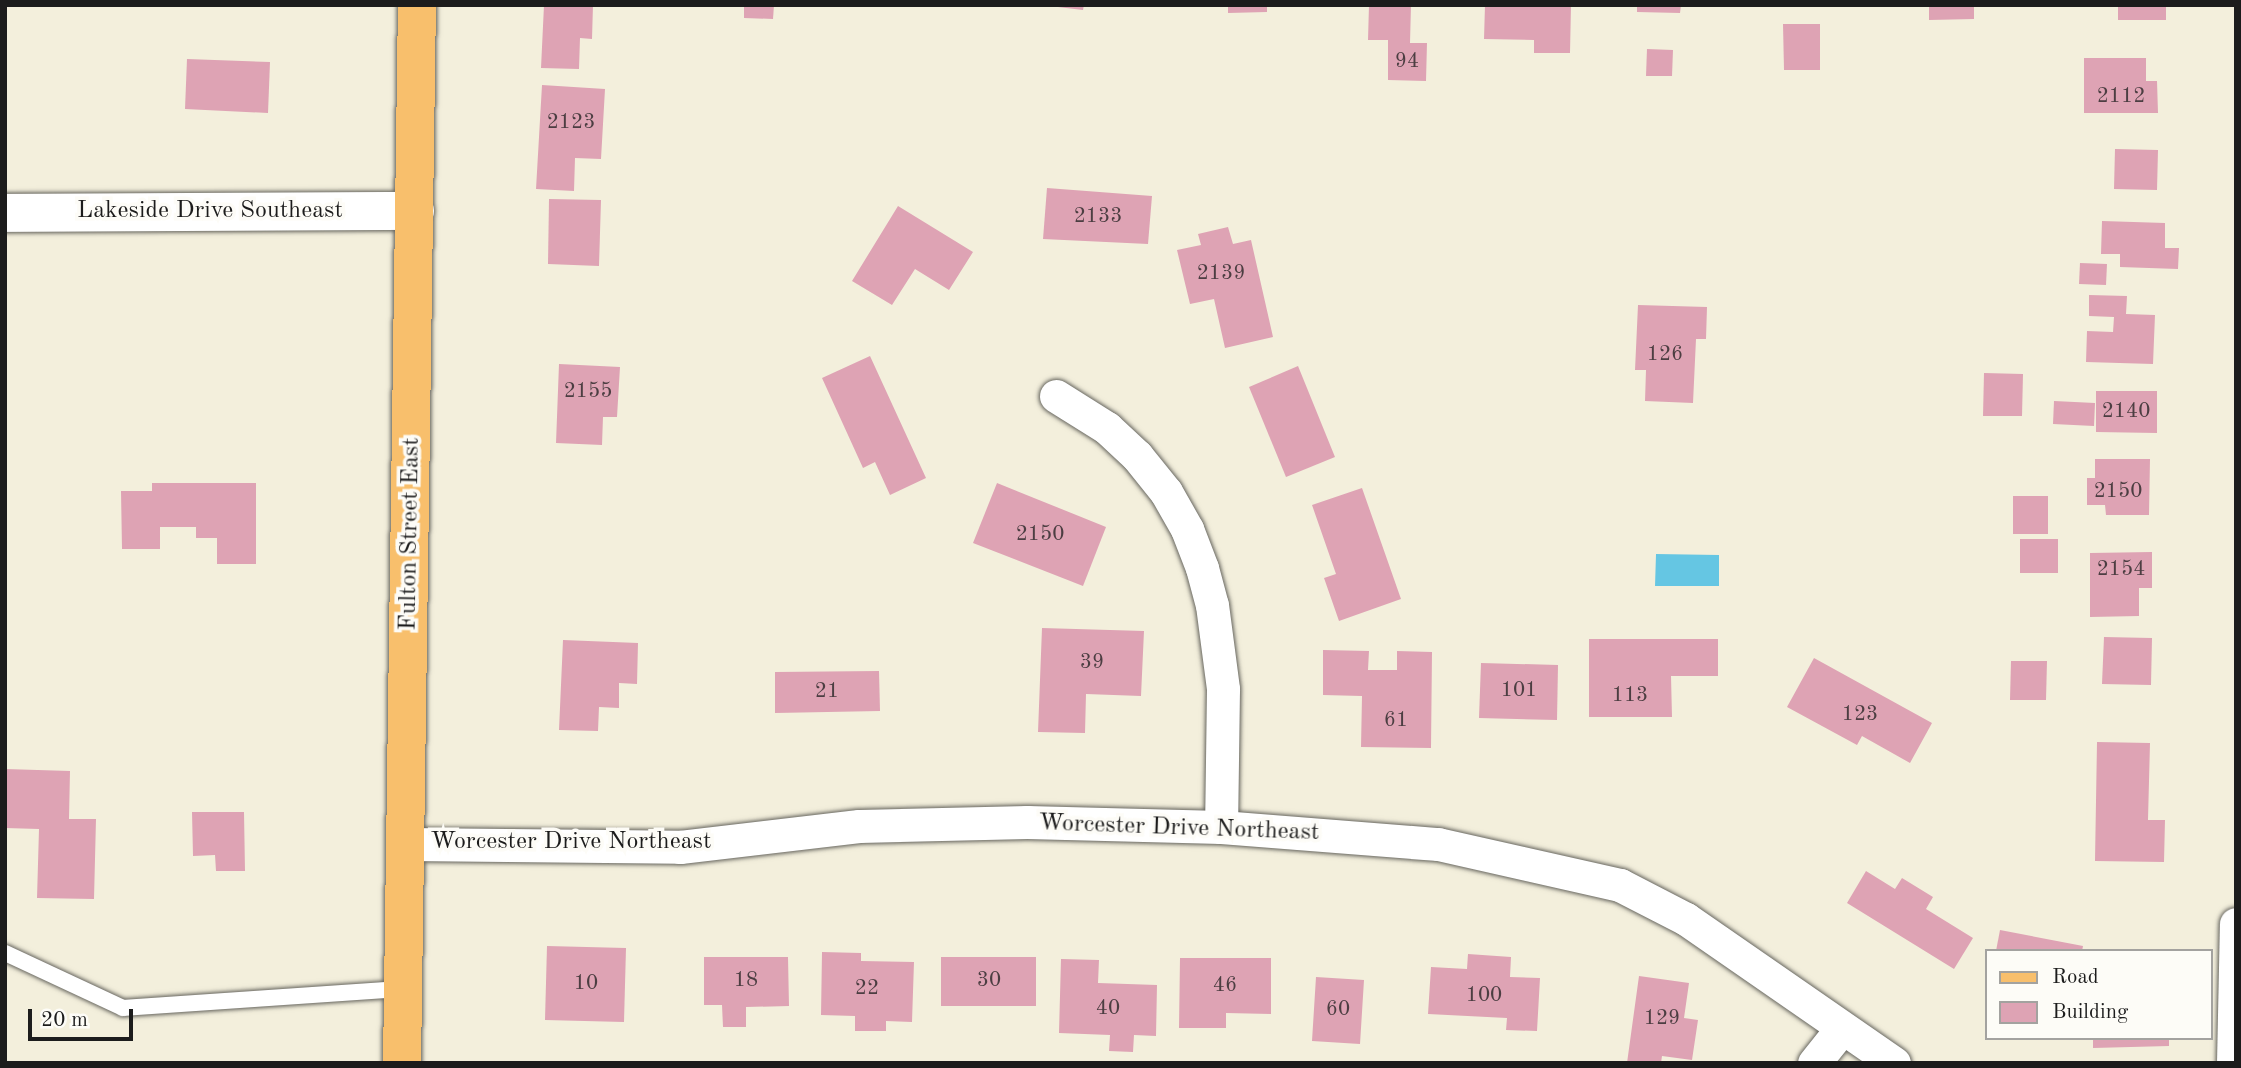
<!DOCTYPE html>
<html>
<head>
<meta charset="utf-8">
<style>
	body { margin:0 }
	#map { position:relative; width:2241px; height:1068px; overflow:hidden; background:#f3efdc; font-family:"Old Standard TT",serif }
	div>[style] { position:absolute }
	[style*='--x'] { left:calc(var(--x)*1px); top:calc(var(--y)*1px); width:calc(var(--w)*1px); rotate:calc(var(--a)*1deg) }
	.water>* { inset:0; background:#65c6e3 }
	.building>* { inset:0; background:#dea3b4 }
	.roads { filter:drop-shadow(0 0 2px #67665f) drop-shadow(0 0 2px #67665f) }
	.service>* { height:16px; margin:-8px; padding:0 8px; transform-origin:8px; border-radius:8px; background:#fff }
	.minor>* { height:33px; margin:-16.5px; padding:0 16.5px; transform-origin:16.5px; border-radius:16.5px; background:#fff }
	.tertiary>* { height:38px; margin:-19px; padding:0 19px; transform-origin:19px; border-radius:19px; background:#fff }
	.primary>* { height:38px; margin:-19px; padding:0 19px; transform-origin:19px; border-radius:19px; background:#f8bf6c }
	span { translate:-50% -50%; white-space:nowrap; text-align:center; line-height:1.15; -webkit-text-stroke:7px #fdfcf7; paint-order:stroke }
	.number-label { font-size:21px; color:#4c3e42 }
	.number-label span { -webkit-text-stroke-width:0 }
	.street-label { font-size:24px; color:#1c1c1c }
	.frame { position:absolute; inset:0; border:7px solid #1c1c1c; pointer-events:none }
	.legend { position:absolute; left:1985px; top:949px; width:228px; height:91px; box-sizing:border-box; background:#fdfcf7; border:2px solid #a3a29f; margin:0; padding:9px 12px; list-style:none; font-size:21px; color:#1c1c1c }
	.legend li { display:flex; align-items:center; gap:14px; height:35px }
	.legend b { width:35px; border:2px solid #a3a29f }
	.scale { position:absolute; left:28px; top:1009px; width:105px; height:32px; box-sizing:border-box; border:4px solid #1c1c1c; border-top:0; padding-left:9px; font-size:21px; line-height:24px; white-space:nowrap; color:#1c1c1c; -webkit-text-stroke:5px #fdfcf7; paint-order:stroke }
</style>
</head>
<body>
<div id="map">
	<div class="water">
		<div style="clip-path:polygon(1656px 554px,1719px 555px,1719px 586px,1655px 586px)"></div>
	</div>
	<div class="building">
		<div style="clip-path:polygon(544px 5px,593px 5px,592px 39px,580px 38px,579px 69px,541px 68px)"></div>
		<div style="clip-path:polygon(744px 5px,774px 5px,773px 19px,744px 18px)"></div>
		<div style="clip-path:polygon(1041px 5px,1084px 5px,1083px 10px)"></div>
		<div style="clip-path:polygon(1228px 5px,1267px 5px,1267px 12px,1228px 13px)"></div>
		<div style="clip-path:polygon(1369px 5px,1411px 5px,1410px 43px,1427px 43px,1426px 81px,1388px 80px,1388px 40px,1368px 40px)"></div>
		<div style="clip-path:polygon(1485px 5px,1571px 5px,1570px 53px,1534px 53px,1534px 40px,1484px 39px)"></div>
		<div style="clip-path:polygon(1637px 5px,1681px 5px,1680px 13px,1637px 12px)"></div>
		<div style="clip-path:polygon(1929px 5px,1974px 5px,1974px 19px,1929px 20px)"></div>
		<div style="clip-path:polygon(2118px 5px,2166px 5px,2166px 20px,2118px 20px)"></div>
		<div style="clip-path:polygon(1783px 24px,1820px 24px,1820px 70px,1784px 70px)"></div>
		<div style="clip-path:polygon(1647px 49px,1673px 50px,1672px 76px,1646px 76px)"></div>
		<div style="clip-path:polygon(2084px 58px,2146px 58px,2146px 81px,2157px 81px,2158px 113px,2084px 113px)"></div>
		<div style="clip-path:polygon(187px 59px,270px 62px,268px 113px,185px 109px)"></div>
		<div style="clip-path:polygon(542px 85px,605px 89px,601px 159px,575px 158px,574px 191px,536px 189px)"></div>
		<div style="clip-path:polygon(2115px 149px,2158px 150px,2157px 190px,2114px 189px)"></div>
		<div style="clip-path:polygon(1047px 188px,1152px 196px,1148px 244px,1043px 239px)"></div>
		<div style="clip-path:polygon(549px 199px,601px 200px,599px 266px,548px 264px)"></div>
		<div style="clip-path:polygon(898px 206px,973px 252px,949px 290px,915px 269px,892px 305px,852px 281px)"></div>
		<div style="clip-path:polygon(2102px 221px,2165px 223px,2165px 248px,2179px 248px,2178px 269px,2120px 267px,2120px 254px,2101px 254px)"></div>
		<div style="clip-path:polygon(1228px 227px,1233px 244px,1251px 240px,1273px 337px,1225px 348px,1214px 299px,1190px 304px,1177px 250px,1201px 245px,1198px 234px)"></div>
		<div style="clip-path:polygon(2080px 263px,2107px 264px,2106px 285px,2079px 284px)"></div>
		<div style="clip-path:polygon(2089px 295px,2127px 296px,2126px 314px,2155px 315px,2153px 364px,2086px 362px,2087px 331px,2113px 332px,2114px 317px,2089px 316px)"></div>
		<div style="clip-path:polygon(1638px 305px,1707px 307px,1706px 339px,1696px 339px,1693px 403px,1645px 401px,1646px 370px,1635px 370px)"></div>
		<div style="clip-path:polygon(870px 356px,926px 478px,890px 495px,875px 462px,863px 468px,822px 378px)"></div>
		<div style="clip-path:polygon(559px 364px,620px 367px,617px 417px,603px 417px,602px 445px,556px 443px)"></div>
		<div style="clip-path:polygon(1298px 366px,1335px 457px,1286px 477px,1249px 387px)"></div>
		<div style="clip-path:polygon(1984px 373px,2023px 374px,2022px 416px,1983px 416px)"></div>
		<div style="clip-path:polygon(2096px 391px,2157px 391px,2157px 433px,2096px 432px)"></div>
		<div style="clip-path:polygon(2054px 401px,2095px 403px,2094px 426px,2053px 424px)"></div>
		<div style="clip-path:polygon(2095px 459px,2150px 459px,2149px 515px,2106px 515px,2105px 505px,2087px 505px,2087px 478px,2095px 478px)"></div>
		<div style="clip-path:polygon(152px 483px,256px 483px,256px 564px,217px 564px,217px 538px,196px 538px,196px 527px,160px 527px,160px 549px,122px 549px,121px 491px,152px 491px)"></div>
		<div style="clip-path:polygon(997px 483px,1106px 527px,1083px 586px,973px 543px)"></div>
		<div style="clip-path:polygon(1362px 488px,1401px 599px,1339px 621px,1324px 578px,1336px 574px,1312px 505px)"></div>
		<div style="clip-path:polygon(2013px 496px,2048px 496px,2048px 534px,2013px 534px)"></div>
		<div style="clip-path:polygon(2020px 539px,2058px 539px,2058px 573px,2020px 573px)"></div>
		<div style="clip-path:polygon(2152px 552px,2152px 588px,2139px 588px,2139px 616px,2090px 617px,2090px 553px)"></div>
		<div style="clip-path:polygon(1042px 628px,1144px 631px,1141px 696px,1086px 694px,1085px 733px,1038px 732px)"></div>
		<div style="clip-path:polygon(2104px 637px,2152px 638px,2151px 685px,2102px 684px)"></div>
		<div style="clip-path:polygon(1589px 639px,1718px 639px,1718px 676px,1671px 676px,1672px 717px,1589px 717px)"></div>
		<div style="clip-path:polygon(563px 640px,638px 643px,637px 684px,619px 683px,619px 708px,599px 707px,598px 731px,559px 730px)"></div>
		<div style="clip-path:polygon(1323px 650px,1369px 651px,1368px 670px,1397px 670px,1397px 651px,1432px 652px,1431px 748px,1361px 747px,1362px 696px,1323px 695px)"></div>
		<div style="clip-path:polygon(1814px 658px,1932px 723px,1910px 763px,1862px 736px,1857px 745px,1787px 707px)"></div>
		<div style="clip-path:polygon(2011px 661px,2047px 661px,2046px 700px,2010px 700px)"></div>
		<div style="clip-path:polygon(1481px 663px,1558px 665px,1557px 720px,1479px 718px)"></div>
		<div style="clip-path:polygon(879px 671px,880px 711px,775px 713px,775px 672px)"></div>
		<div style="clip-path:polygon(2097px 742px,2150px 743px,2148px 820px,2165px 820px,2164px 862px,2095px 861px)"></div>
		<div style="clip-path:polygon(5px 769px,70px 771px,69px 819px,96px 819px,94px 899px,37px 898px,39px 829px,5px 828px)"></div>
		<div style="clip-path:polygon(192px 812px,244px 812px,245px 871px,216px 871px,215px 855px,193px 856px)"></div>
		<div style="clip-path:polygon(1866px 871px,1895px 889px,1902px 878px,1933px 897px,1926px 909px,1973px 938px,1954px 969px,1847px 903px)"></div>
		<div style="clip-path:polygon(2000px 930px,2083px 946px,2082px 951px,1996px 951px)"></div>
		<div style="clip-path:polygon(547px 946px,626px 948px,624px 1022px,545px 1020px)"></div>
		<div style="clip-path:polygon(822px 952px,861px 953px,861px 961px,914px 962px,912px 1022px,886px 1021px,886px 1031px,855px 1031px,855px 1016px,821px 1015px)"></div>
		<div style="clip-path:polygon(1468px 954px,1511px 957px,1510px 977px,1540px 978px,1537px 1031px,1506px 1030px,1507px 1018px,1428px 1014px,1431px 967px,1467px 969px)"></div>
		<div style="clip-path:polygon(704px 957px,788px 957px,789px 1006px,746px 1007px,746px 1027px,723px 1027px,722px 1005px,704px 1005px)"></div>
		<div style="clip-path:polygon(941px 957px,1036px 957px,1036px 1006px,941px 1006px)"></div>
		<div style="clip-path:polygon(1180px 958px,1271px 958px,1271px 1014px,1226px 1013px,1226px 1028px,1179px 1028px)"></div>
		<div style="clip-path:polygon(1061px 959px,1099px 960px,1098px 983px,1157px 985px,1156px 1036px,1134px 1035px,1133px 1052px,1109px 1051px,1110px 1035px,1059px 1033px)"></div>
		<div style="clip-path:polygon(1639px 976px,1689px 983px,1684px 1018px,1698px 1020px,1692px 1060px,1662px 1056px,1661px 1063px,1627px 1063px)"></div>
		<div style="clip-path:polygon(1316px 977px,1364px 980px,1360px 1044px,1312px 1041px)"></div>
		<div style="clip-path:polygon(2093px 1038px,2169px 1038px,2169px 1046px,2093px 1048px)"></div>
	</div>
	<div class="roads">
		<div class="service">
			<div style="--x:5;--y:953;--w:130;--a:25"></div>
			<div style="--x:123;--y:1008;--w:281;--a:-3.9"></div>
		</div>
		<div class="minor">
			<div style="--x:1056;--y:396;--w:60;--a:32.1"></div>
			<div style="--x:1107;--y:428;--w:41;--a:43"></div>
			<div style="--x:1137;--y:456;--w:46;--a:51.1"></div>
			<div style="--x:1166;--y:492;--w:43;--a:60.4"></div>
			<div style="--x:1187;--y:529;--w:42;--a:69"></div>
			<div style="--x:1202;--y:568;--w:38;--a:75"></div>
			<div style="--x:1212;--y:605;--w:85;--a:82.5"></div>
			<div style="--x:1223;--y:689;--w:138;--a:90.8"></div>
			<div style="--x:407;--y:844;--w:273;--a:0.6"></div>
			<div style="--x:680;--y:847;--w:180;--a:-6.7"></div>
			<div style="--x:859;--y:826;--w:168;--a:-1.4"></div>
			<div style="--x:1027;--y:822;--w:194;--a:1.5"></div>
			<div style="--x:1221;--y:827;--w:218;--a:4.5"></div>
			<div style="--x:1438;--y:844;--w:187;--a:12.7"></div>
			<div style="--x:1620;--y:885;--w:74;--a:27.3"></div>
			<div style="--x:1686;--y:919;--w:253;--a:34.7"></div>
			<div style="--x:1814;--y:1063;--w:45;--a:-51.3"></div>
			<div style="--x:2233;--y:1063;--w:139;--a:-88.8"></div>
		</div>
		<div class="tertiary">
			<div style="--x:5;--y:213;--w:410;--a:-0.3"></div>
		</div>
		<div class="primary">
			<div style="--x:402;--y:1063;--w:1058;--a:-89.19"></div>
		</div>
	</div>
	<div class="number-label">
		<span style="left:1407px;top:62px">94</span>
		<span style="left:2121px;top:97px">2112</span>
		<span style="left:571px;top:123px">2123</span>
		<span style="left:1098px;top:217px">2133</span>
		<span style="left:1221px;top:274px">2139</span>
		<span style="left:1665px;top:355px">126</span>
		<span style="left:588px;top:392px">2155</span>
		<span style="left:2126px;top:412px">2140</span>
		<span style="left:2118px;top:492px">2150</span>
		<span style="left:1040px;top:535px">2150</span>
		<span style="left:2121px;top:570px">2154</span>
		<span style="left:1092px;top:663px">39</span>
		<span style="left:1519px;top:691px">101</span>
		<span style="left:827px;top:692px">21</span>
		<span style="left:1630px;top:696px">113</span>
		<span style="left:1860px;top:715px">123</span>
		<span style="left:1396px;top:721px">61</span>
		<span style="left:746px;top:981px">18</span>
		<span style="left:989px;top:981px">30</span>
		<span style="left:586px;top:984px">10</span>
		<span style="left:1225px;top:986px">46</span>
		<span style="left:867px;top:989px">22</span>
		<span style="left:1484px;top:996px">100</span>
		<span style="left:1108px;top:1009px">40</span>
		<span style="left:1338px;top:1010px">60</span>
		<span style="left:1662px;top:1019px">129</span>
	</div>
	<div class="street-label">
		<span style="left:210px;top:212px">Lakeside Drive Southeast</span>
		<span style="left:411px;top:534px;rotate:-89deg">Fulton Street East</span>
		<span style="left:1179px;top:829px;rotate:2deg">Worcester Drive Northeast</span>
		<span style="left:571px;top:843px">Worcester Drive Northeast</span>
	</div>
	<div class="frame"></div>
	<ul class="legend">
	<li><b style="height:9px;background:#f8bf6c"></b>Road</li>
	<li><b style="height:19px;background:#dea3b4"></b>Building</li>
	</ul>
	<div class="scale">20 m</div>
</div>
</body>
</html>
